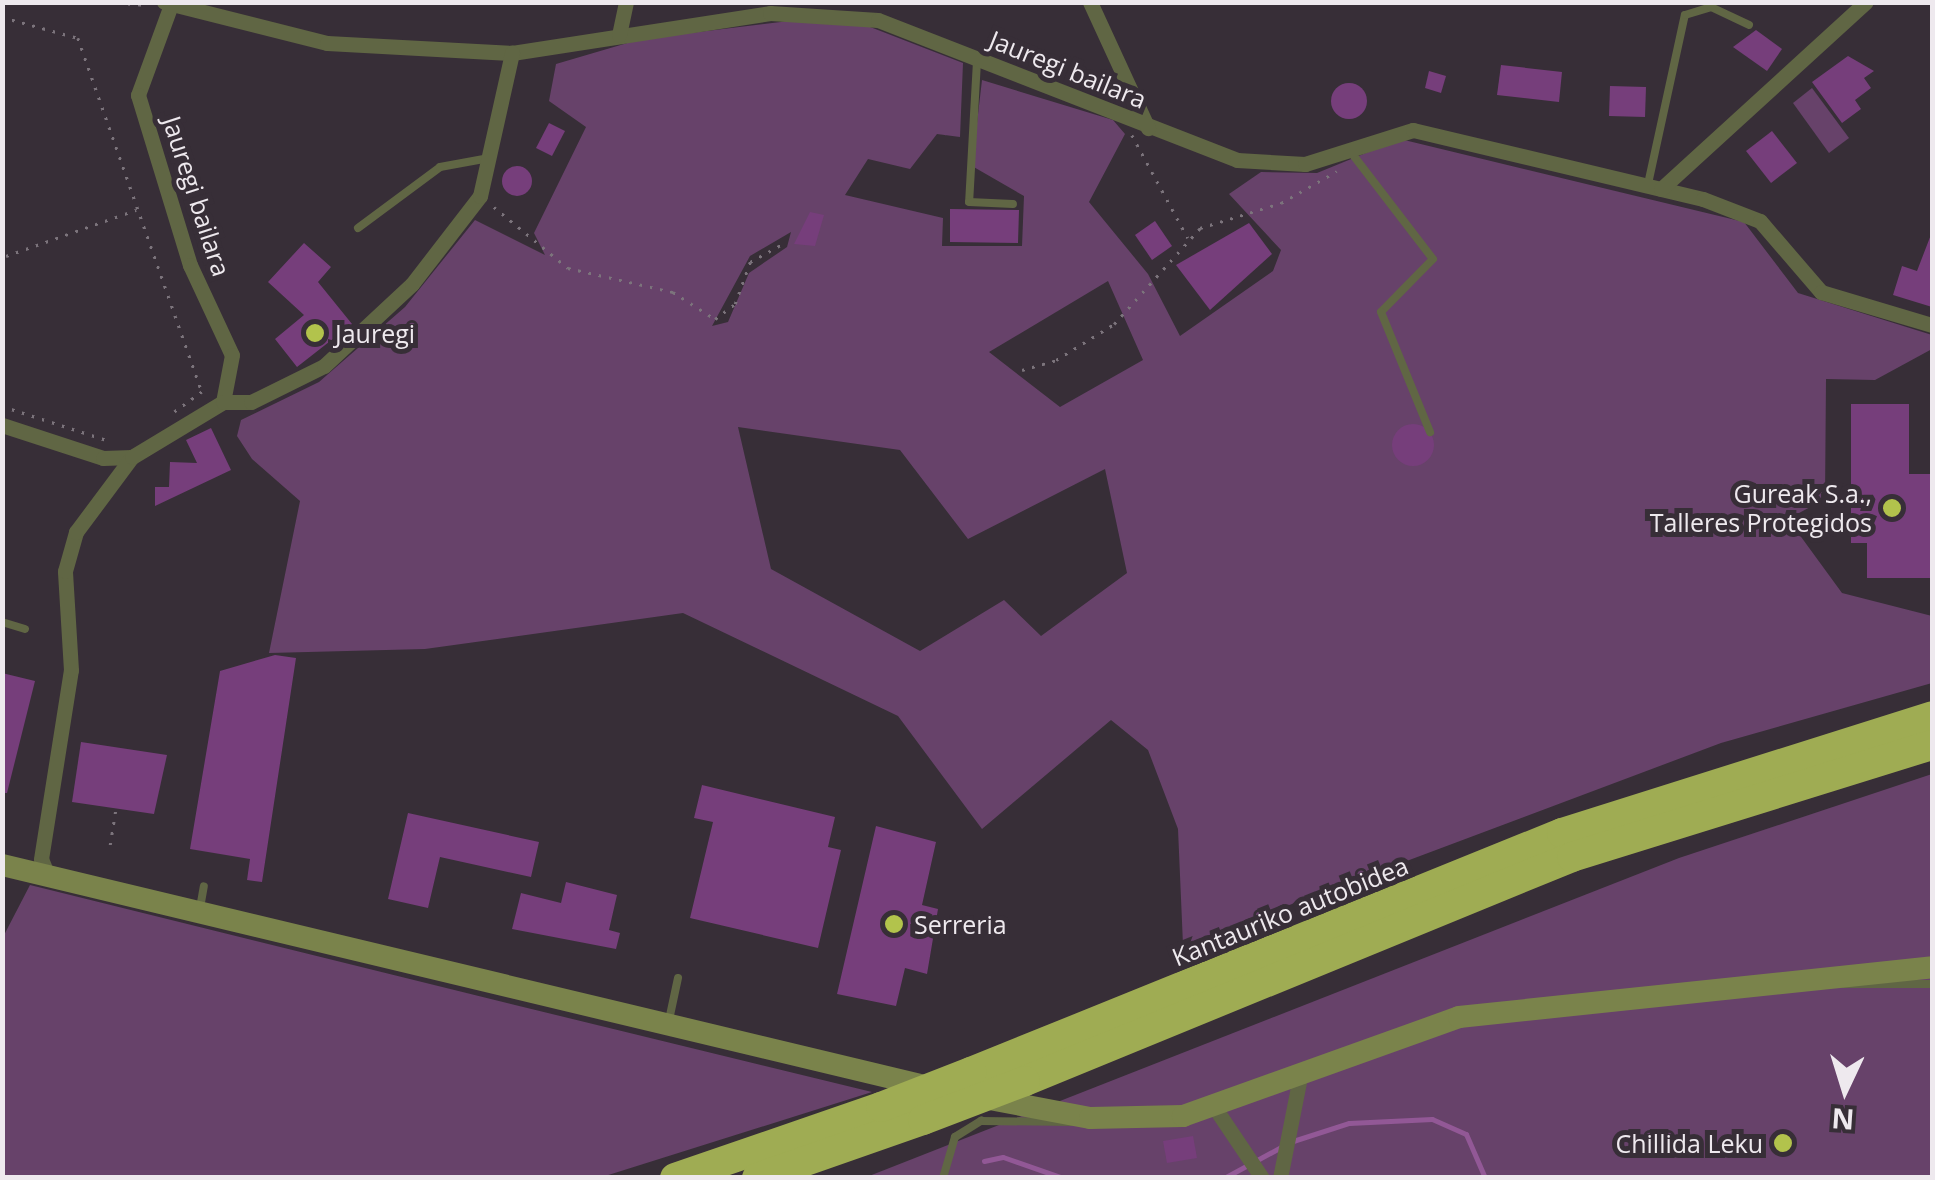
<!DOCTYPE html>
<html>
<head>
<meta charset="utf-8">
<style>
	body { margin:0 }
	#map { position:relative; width:1935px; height:1180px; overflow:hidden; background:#372e37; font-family:"Open Sans",sans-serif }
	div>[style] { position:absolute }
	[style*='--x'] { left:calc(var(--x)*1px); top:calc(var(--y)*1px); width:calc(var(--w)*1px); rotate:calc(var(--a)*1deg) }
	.green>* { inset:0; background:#67426a }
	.stream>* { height:5px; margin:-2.5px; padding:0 2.5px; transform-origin:2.5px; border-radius:2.5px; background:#925896 }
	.building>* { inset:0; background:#763e7b }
	.round { border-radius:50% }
	.path>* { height:2.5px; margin-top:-1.25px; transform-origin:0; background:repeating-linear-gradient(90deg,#7c747c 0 2.5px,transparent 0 10.5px) }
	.service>* { height:8px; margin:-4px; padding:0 4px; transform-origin:4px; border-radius:4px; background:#606644 }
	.minor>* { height:15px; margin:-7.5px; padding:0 7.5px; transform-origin:7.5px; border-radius:7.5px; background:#606644 }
	.secondary>* { height:22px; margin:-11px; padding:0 11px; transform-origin:11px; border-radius:11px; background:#7a834b }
	.motorway>* { height:30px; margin:-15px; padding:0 15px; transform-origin:15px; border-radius:15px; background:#9fac53 }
	.motorway-bridge>* { height:30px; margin:-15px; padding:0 15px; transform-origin:15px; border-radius:15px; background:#9fac53 }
	.dots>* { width:28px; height:28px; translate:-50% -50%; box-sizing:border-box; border:5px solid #372e37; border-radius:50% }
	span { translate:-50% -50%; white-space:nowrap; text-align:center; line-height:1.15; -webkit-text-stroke:10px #372e37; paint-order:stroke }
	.street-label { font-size:25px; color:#eee9ee }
	.poi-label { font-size:25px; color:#eee9ee }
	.left { translate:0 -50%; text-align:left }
	.right { translate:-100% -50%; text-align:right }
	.frame { position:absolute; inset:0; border:5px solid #eee9ee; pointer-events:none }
	.north { position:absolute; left:1795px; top:1040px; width:100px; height:100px; -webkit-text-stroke:8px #372e37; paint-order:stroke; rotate:184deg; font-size:28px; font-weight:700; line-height:40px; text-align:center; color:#eee9ee }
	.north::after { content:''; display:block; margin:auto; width:35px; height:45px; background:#eee9ee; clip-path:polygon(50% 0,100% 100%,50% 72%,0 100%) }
</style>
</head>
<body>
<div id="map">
	<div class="green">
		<div style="clip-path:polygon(evenodd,814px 18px,865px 25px,963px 63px,960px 137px,937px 134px,910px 169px,868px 159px,845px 195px,943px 218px,942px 246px,1022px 246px,1024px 196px,972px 166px,982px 80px,1113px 120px,1125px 134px,1089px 202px,1148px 274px,1180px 336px,1273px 271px,1281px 250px,1229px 194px,1261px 172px,1317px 173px,1400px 139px,1744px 222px,1798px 293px,1932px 335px,1932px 349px,1875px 380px,1826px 379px,1825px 499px,1788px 519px,1842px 593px,1932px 616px,1932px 683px,1721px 743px,1183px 945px,1178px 829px,1148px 750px,1111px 720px,982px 829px,898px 716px,683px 613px,425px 649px,269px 653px,300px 501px,252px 459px,237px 436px,241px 420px,319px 382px,405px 307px,475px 220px,545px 255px,534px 233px,586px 127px,549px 101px,556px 64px,641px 39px,814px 18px,791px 232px,787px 247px,749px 273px,728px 322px,712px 326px,750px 256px,791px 232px,814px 18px,1108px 281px,1143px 360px,1060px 407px,989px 352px,1108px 281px,814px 18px,738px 427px,900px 450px,968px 539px,1105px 469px,1127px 573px,1041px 636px,1004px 600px,920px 651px,771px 569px,738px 427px)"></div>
		<div style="clip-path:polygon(1812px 88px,1849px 138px,1829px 153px,1793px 103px)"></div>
		<div style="clip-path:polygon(1932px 774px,1932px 1177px,864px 1178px,1679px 858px)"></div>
		<div style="clip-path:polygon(30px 885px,515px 1005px,872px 1092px,602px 1177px,3px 1177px,3px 937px)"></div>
	</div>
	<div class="stream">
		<div style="--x:1293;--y:1141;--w:59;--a:-17.8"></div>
		<div style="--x:1349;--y:1123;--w:83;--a:-2.8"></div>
		<div style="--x:1432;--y:1119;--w:37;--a:24"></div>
		<div style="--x:1466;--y:1134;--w:48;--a:66.6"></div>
		<div style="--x:984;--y:1161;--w:19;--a:-12"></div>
		<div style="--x:1003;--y:1157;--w:64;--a:19.3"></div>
		<div style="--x:1224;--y:1178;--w:67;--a:-28.5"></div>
	</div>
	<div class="building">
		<div style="clip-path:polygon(1756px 30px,1782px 49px,1767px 71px,1733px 47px)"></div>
		<div style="clip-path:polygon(1848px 56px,1874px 71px,1864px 78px,1871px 88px,1855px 100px,1861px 109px,1842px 123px,1812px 82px)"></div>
		<div style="clip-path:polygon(1501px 65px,1562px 72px,1559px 102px,1497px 95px)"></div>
		<div style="clip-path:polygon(1429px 71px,1446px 76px,1441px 93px,1425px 88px)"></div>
		<div class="round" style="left:1331px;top:83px;width:36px;height:36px"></div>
		<div style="clip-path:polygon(1610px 86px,1646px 87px,1645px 117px,1609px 116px)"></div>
		<div style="clip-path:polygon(549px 123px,565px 131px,552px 156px,536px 148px)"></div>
		<div style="clip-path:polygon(1772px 131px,1797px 163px,1771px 183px,1746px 151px)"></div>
		<div class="round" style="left:502px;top:166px;width:30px;height:30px"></div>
		<div style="clip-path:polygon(950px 209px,1019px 210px,1018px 243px,950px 242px)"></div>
		<div style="clip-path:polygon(810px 212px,824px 215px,815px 246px,794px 244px)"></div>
		<div style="clip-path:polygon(1155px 221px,1172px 246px,1152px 260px,1135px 235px)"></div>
		<div style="clip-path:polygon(1249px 223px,1272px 254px,1210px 310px,1176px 265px)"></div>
		<div style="clip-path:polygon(1932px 232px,1932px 307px,1893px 295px,1902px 266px,1917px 271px)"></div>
		<div style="clip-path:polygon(304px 243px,331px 267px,318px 282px,352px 324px,297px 367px,275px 339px,304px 315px,268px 282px)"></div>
		<div style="clip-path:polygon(1851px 404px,1909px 404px,1909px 474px,1932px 474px,1932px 578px,1867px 578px,1867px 543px,1851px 543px)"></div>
		<div class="round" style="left:1392px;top:424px;width:42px;height:42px"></div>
		<div style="clip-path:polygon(211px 428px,231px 470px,155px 506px,155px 487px,169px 487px,170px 462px,197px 463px,186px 440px)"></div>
		<div style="clip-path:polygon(275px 655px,296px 658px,262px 882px,247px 880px,250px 859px,190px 849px,220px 671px)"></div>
		<div style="clip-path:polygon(2px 673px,35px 681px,7px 793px,2px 793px)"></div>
		<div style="clip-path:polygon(81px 742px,167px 755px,154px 814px,72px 802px)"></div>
		<div style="clip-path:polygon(702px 785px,835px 817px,828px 847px,841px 850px,818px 948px,690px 918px,713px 822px,694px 818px)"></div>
		<div style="clip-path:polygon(408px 813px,539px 842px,531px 877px,440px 857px,428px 908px,388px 899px)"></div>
		<div style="clip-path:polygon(876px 826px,936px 842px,922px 905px,938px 909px,927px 974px,905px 968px,896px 1006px,837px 994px)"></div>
		<div style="clip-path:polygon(566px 882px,617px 895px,609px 930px,620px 933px,616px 949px,512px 929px,521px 893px,561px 903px)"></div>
		<div style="clip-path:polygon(1193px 1136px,1197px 1158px,1167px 1163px,1163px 1141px)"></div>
	</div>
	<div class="path">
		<div style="--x:107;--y:2;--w:40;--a:4.3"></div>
		<div style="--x:2;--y:17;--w:79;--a:15.4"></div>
		<div style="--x:78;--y:38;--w:375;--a:70.7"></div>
		<div style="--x:202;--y:392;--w:34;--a:144"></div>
		<div style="--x:1132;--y:135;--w:117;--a:61.5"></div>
		<div style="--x:494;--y:207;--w:96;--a:39.5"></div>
		<div style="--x:568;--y:268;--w:108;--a:12.9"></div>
		<div style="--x:673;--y:292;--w:50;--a:32.7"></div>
		<div style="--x:715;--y:319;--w:25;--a:-37"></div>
		<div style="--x:735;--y:304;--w:45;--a:-70.3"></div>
		<div style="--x:750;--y:262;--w:38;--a:-29"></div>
		<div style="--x:2;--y:254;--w:27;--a:90"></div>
		<div style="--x:6;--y:256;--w:138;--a:-19.5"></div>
		<div style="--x:1022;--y:370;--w:35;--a:-16"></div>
		<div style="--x:1056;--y:360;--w:68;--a:-31.8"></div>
		<div style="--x:1114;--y:324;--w:129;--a:-48.1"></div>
		<div style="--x:1200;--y:228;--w:85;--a:-17.2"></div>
		<div style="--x:1281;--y:203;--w:64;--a:-29.7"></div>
		<div style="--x:2;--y:406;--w:114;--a:18"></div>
		<div style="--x:110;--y:845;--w:36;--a:-81"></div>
	</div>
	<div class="service">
		<div style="--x:977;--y:61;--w:141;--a:93.2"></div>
		<div style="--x:969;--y:202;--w:44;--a:2.6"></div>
		<div style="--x:1350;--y:151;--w:136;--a:52.5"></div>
		<div style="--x:1433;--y:259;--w:74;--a:134.5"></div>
		<div style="--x:1381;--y:312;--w:130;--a:67.8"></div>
		<div style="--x:1648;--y:184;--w:173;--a:-77.7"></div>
		<div style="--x:1685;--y:15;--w:27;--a:-17"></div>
		<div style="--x:1711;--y:7;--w:42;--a:25.3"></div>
		<div style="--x:358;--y:228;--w:102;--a:-36.6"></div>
		<div style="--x:440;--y:167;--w:50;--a:-10.4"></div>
		<div style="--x:2;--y:622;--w:24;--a:17"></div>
		<div style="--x:200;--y:908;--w:22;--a:-80"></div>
		<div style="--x:1843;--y:984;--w:89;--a:0"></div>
		<div style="--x:669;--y:1020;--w:43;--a:-77.9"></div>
		<div style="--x:943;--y:1178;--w:43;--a:-73.7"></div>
		<div style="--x:955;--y:1137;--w:31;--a:-32"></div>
		<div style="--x:981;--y:1121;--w:92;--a:0.6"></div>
	</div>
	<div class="minor">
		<div style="--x:164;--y:2;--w:168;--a:14.1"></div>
		<div style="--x:327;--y:43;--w:185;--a:3.1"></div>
		<div style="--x:512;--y:53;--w:261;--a:-8.8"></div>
		<div style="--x:770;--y:13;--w:108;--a:3.7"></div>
		<div style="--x:878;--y:20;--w:385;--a:21.3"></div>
		<div style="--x:1237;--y:160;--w:68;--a:3.4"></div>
		<div style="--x:1305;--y:164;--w:113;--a:-17.5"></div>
		<div style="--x:1413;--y:130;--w:298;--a:13.4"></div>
		<div style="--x:1703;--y:199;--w:61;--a:21.1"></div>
		<div style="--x:1760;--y:221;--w:94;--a:49.3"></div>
		<div style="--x:1821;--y:292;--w:116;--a:16.6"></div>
		<div style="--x:172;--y:2;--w:99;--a:110.1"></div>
		<div style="--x:138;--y:95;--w:178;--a:73"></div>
		<div style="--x:190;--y:265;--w:99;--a:65"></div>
		<div style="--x:232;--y:355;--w:48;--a:100.8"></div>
		<div style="--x:1090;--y:2;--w:139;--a:65.3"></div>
		<div style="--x:619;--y:35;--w:34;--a:-78"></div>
		<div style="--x:1661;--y:189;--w:277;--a:-42.4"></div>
		<div style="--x:2;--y:425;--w:106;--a:18.1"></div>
		<div style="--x:103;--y:458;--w:29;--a:-2"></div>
		<div style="--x:48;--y:876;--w:18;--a:-112"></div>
		<div style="--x:41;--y:859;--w:191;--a:-81"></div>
		<div style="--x:71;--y:670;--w:99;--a:-93.5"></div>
		<div style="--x:65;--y:571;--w:41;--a:-74.2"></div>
		<div style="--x:76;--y:532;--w:94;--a:-53.3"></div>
		<div style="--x:132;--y:457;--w:106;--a:-31.1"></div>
		<div style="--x:223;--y:402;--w:28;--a:0"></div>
		<div style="--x:251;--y:402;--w:81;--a:-26.3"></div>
		<div style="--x:324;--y:366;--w:120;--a:-43"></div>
		<div style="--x:412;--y:284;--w:111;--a:-52.3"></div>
		<div style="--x:480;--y:196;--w:147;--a:-77.4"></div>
		<div style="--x:1215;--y:1108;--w:84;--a:56.1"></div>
		<div style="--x:1280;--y:1178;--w:103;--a:-78.8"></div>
	</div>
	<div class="secondary">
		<div style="--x:2;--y:865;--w:957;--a:13.47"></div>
		<div style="--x:979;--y:1097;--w:113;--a:10.7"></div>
		<div style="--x:1090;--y:1118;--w:93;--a:-1.2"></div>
		<div style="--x:1183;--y:1116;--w:293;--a:-19.7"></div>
		<div style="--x:1459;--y:1017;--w:476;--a:-6"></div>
	</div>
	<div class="motorway">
		<div style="--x:971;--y:1072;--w:637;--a:-22.02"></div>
		<div style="--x:1562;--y:833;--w:388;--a:-17.5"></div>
		<div style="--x:1025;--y:1081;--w:591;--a:-22.27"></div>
		<div style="--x:1572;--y:857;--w:377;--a:-17.3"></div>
		<div style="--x:675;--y:1178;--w:218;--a:-19"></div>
		<div style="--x:757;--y:1178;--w:176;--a:-19.3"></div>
	</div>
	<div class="motorway-bridge">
		<div style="--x:881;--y:1107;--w:97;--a:-21.3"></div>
		<div style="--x:923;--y:1120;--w:109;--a:-20.9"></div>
	</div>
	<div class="dots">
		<div style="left:315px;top:333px;background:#b2c34c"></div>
		<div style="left:1892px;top:508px;background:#b2c34c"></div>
		<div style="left:894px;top:924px;background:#b2c34c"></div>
		<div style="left:1783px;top:1143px;background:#b2c34c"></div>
	</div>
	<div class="street-label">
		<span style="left:1068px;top:69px;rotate:22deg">Jauregi bailara</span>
		<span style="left:197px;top:196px;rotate:72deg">Jauregi bailara</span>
		<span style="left:1290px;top:911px;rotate:-22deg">Kantauriko autobidea</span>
	</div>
	<div class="poi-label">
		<span class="left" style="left:335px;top:333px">Jauregi</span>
		<span class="right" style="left:1872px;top:508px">Gureak S.a.,<br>Talleres Protegidos</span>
		<span class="left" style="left:914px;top:924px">Serreria</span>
		<span class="right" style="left:1763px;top:1143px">Chillida Leku</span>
	</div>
	<div class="frame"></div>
	<div class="north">N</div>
</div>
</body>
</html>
